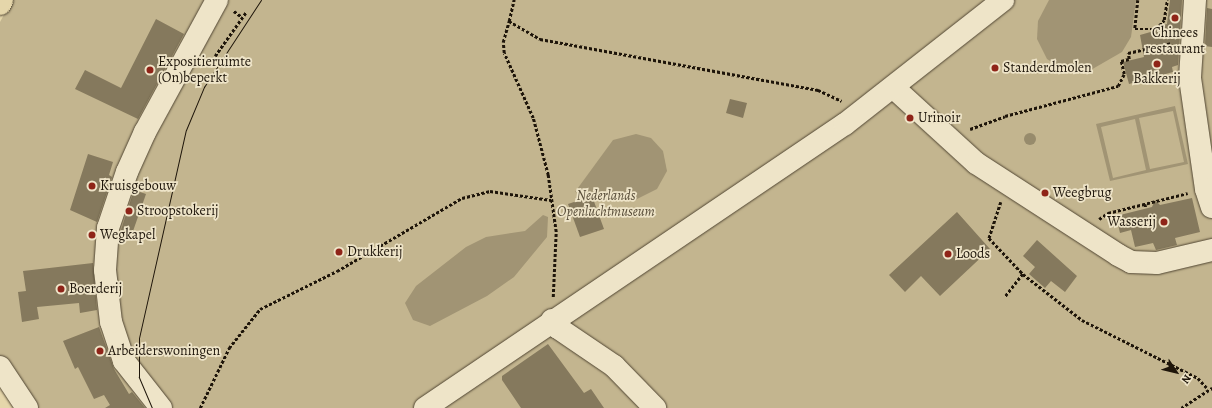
<!DOCTYPE html>
<html>
<head>
<meta charset="utf-8">
<style>
	body { margin:0 }
	#map { position:relative; width:1212px; height:408px; overflow:hidden; background:#e5d6aa; font-family:Alegreya,serif }
	div>[style] { position:absolute }
	[style*='--x'] { left:calc(var(--x)*1px); top:calc(var(--y)*1px); width:calc(var(--w)*1px); rotate:calc(var(--a)*1deg) }
	.green>* { inset:0; background:#c3b58f }
	.water>* { inset:0; background:#a19474 }
	.building>* { inset:0; background:#85795d }
	.path>* { height:2.5px; margin-top:-1.25px; transform-origin:0; background:repeating-linear-gradient(90deg,#1e150a 0 3px,transparent 0 5px) }
	.roads { filter:drop-shadow(0 0 1px #504532) drop-shadow(0 0 1px #504532) }
	.minor>* { height:22px; margin:-11px; padding:0 11px; transform-origin:11px; border-radius:11px; background:#eee4c8 }
	.major>* { height:22px; margin:-11px; padding:0 11px; transform-origin:11px; border-radius:11px; background:#e5d6aa }
	.tram>* { height:1px; margin:-0.5px; padding:0 0.5px; transform-origin:0.5px; border-radius:0.5px; background:#1e150a }
	.trees>* { width:12px; height:12px; margin:-6px; border-radius:50%; background:#978b6c }
	.dots>* { width:11px; height:11px; translate:-50% -50%; box-sizing:border-box; border:2px solid #eee4c8; border-radius:50% }
	span { translate:-50% -50%; white-space:nowrap; text-align:center; line-height:1.15; -webkit-text-stroke:3.5px #eee4c8; paint-order:stroke }
	.poi-label { font-size:14px; color:#1e150a }
	.left { translate:0 -50%; text-align:left }
	.right { translate:-100% -50%; text-align:right }
	.park-label { font-size:14px; color:#584d39; font-style:italic }
	.north { position:absolute; left:1156px; top:352px; width:40px; height:40px; -webkit-text-stroke:3px #eee4c8; paint-order:stroke; rotate:125deg; font-size:11px; font-weight:700; line-height:16px; text-align:center; color:#1e150a }
	.north::after { content:''; display:block; margin:auto; width:14px; height:18px; background:#1e150a; clip-path:polygon(50% 0,100% 100%,50% 72%,0 100%) }
</style>
</head>
<body>
<div id="map">
	<div class="green">
		<div style="clip-path:polygon(12px 0,1212px 0,1212px 408px,33px 408px,0 360px,0 22px)"></div>
	</div>
	<div class="water">
		<div style="clip-path:polygon(1049px 0,1136px 0,1131px 37px,1122px 52px,1089px 71px,1063px 69px,1047px 59px,1037px 39px,1038px 21px)"></div>
		<div style="clip-path:polygon(evenodd,1175px 106px,1188px 164px,1110px 181px,1096px 124px,1175px 106px,1173px 111px,1184px 162px,1150px 169px,1139px 118px,1173px 111px,1175px 106px,1135px 119px,1146px 170px,1113px 178px,1101px 127px,1135px 119px)"></div>
		<div style="clip-path:polygon(636px 134px,651px 138px,663px 151px,667px 171px,657px 189px,635px 200px,575px 192px,613px 140px)"></div>
		<div style="clip-path:polygon(543px 215px,548px 217px,547px 237px,514px 277px,487px 296px,430px 326px,413px 320px,405px 303px,416px 286px,466px 247px,486px 237px,525px 231px)"></div>
	</div>
	<div class="building">
		<div style="clip-path:polygon(1170px 0,1182px 0,1178px 65px,1172px 67px,1173px 72px,1129px 84px,1123px 62px,1144px 57px,1140px 35px,1161px 29px,1160px 26px,1167px 24px)"></div>
		<div style="clip-path:polygon(1207px 8px,1212px 9px,1212px 47px,1205px 46px)"></div>
		<div style="clip-path:polygon(156px 19px,184px 34px,138px 119px,75px 89px,85px 70px,121px 88px)"></div>
		<div style="clip-path:polygon(730px 99px,747px 103px,743px 118px,726px 113px)"></div>
		<div style="clip-path:polygon(88px 154px,113px 162px,109px 175px,112px 177px,97px 222px,70px 210px)"></div>
		<div style="clip-path:polygon(134px 190px,146px 194px,132px 234px,121px 230px)"></div>
		<div style="clip-path:polygon(592px 196px,604px 229px,580px 237px,568px 204px)"></div>
		<div style="clip-path:polygon(1192px 198px,1200px 232px,1175px 238px,1177px 245px,1156px 250px,1153px 243px,1135px 247px,1131px 230px,1120px 233px,1116px 216px,1152px 207px,1155px 200px,1160px 205px)"></div>
		<div style="clip-path:polygon(957px 212px,990px 249px,940px 296px,921px 276px,905px 292px,889px 275px)"></div>
		<div style="clip-path:polygon(1037px 240px,1077px 276px,1065px 292px,1051px 281px,1045px 288px,1029px 274px,1035px 267px,1023px 256px)"></div>
		<div style="clip-path:polygon(93px 263px,97px 310px,80px 313px,79px 303px,37px 307px,39px 319px,22px 322px,18px 292px,26px 291px,23px 271px)"></div>
		<div style="clip-path:polygon(99px 327px,114px 369px,129px 394px,132px 392px,145px 408px,105px 408px,110px 405px,104px 395px,94px 399px,78px 367px,75px 369px,63px 341px)"></div>
		<div style="clip-path:polygon(548px 344px,584px 393px,591px 389px,604px 408px,521px 408px,502px 380px,502px 376px)"></div>
	</div>
	<div class="path">
		<div style="--x:1138;--y:0;--w:29;--a:96"></div>
		<div style="--x:1135;--y:29;--w:21;--a:0"></div>
		<div style="--x:1156;--y:29;--w:12;--a:-48"></div>
		<div style="--x:1164;--y:20;--w:20;--a:-81"></div>
		<div style="--x:234;--y:11;--w:10;--a:37"></div>
		<div style="--x:509;--y:21;--w:22;--a:-77"></div>
		<div style="--x:215;--y:56;--w:54;--a:-54.8"></div>
		<div style="--x:970;--y:129;--w:37;--a:-20"></div>
		<div style="--x:1005;--y:116;--w:117;--a:-14.9"></div>
		<div style="--x:1118;--y:86;--w:13;--a:-63"></div>
		<div style="--x:1124;--y:74;--w:13;--a:-103"></div>
		<div style="--x:1121;--y:61;--w:8;--a:-14"></div>
		<div style="--x:1129;--y:59;--w:6;--a:-99"></div>
		<div style="--x:1128;--y:53;--w:45;--a:-12.8"></div>
		<div style="--x:1001;--y:202;--w:38;--a:108"></div>
		<div style="--x:989;--y:238;--w:50;--a:46.6"></div>
		<div style="--x:1023;--y:274;--w:29;--a:128"></div>
		<div style="--x:1145;--y:204;--w:4;--a:76"></div>
		<div style="--x:1099;--y:219;--w:11;--a:-34"></div>
		<div style="--x:1108;--y:213;--w:82;--a:-14"></div>
		<div style="--x:1023;--y:274;--w:75;--a:37.9"></div>
		<div style="--x:1082;--y:320;--w:130;--a:26.6"></div>
		<div style="--x:1198;--y:378;--w:13;--a:48"></div>
		<div style="--x:553;--y:297;--w:65;--a:-87.4"></div>
		<div style="--x:556;--y:232;--w:58;--a:-98"></div>
		<div style="--x:548;--y:175;--w:59;--a:-104.7"></div>
		<div style="--x:533;--y:118;--w:71;--a:-114"></div>
		<div style="--x:504;--y:53;--w:11;--a:-95"></div>
		<div style="--x:503;--y:42;--w:22;--a:-74"></div>
		<div style="--x:509;--y:21;--w:36;--a:30"></div>
		<div style="--x:540;--y:39;--w:283;--a:10.4"></div>
		<div style="--x:818;--y:90;--w:26;--a:25"></div>
		<div style="--x:200;--y:408;--w:67;--a:-64.2"></div>
		<div style="--x:229;--y:348;--w:50;--a:-51.5"></div>
		<div style="--x:260;--y:309;--w:86;--a:-26.3"></div>
		<div style="--x:337;--y:271;--w:145;--a:-30.3"></div>
		<div style="--x:462;--y:198;--w:29;--a:-14"></div>
		<div style="--x:490;--y:191;--w:62;--a:8.4"></div>
		<div style="--x:1181;--y:408;--w:37;--a:-33"></div>
	</div>
	<div class="roads">
		<div class="minor">
			<div style="--x:1195;--y:0;--w:78;--a:93.7"></div>
			<div style="--x:1190;--y:78;--w:112;--a:81.8"></div>
			<div style="--x:1206;--y:189;--w:19;--a:72"></div>
			<div style="--x:894;--y:88;--w:111;--a:42.4"></div>
			<div style="--x:976;--y:163;--w:169;--a:32.9"></div>
			<div style="--x:1118;--y:255;--w:15;--a:28"></div>
			<div style="--x:1131;--y:262;--w:26;--a:2"></div>
			<div style="--x:1157;--y:263;--w:57;--a:-13.3"></div>
			<div style="--x:552;--y:320;--w:10;--a:53"></div>
			<div style="--x:558;--y:328;--w:68;--a:34.2"></div>
			<div style="--x:614;--y:366;--w:59;--a:45.7"></div>
			<div style="--x:0;--y:367;--w:49;--a:56.6"></div>
			<div style="--x:161;--y:408;--w:60;--a:-128.2"></div>
			<div style="--x:124;--y:361;--w:41;--a:-108.4"></div>
			<div style="--x:111;--y:322;--w:52;--a:-96.6"></div>
			<div style="--x:105;--y:270;--w:42;--a:-85.9"></div>
			<div style="--x:108;--y:228;--w:59;--a:-71.3"></div>
			<div style="--x:127;--y:172;--w:44;--a:-65.8"></div>
			<div style="--x:145;--y:132;--w:150;--a:-61.4"></div>
			<div style="--x:425;--y:408;--w:507;--a:-34.07"></div>
			<div style="--x:845;--y:124;--w:201;--a:-38.1"></div>
		</div>
		<div class="major">
			<div style="--x:0;--y:4;--w:4;--a:-63"></div>
		</div>
	</div>
	<div class="tram">
		<div style="--x:152;--y:408;--w:34;--a:-113"></div>
		<div style="--x:139;--y:377;--w:39;--a:-90"></div>
		<div style="--x:139;--y:338;--w:213;--a:-77.3"></div>
		<div style="--x:186;--y:130;--w:47;--a:-67.3"></div>
		<div style="--x:204;--y:87;--w:104;--a:-56.8"></div>
	</div>
	<div class="trees">
		<div style="left:1030px;top:139px"></div>
	</div>
	<div class="dots">
		<div style="left:1175px;top:18px;background:#8f2418"></div>
		<div style="left:1157px;top:64px;background:#8f2418"></div>
		<div style="left:995px;top:68px;background:#8f2418"></div>
		<div style="left:150px;top:70px;background:#8f2418"></div>
		<div style="left:910px;top:118px;background:#8f2418"></div>
		<div style="left:92px;top:186px;background:#8f2418"></div>
		<div style="left:1045px;top:193px;background:#8f2418"></div>
		<div style="left:129px;top:211px;background:#8f2418"></div>
		<div style="left:1164px;top:222px;background:#8f2418"></div>
		<div style="left:92px;top:235px;background:#8f2418"></div>
		<div style="left:339px;top:252px;background:#8f2418"></div>
		<div style="left:948px;top:254px;background:#8f2418"></div>
		<div style="left:61px;top:289px;background:#8f2418"></div>
		<div style="left:100px;top:351px;background:#8f2418"></div>
	</div>
	<div class="poi-label">
		<span style="left:1175px;top:41px">Chinees<br>restaurant</span>
		<span class="left" style="left:158px;top:70px">Expositieruimte<br>(On)beperkt</span>
		<span class="left" style="left:1003px;top:68px">Standerdmolen</span>
		<span style="left:1157px;top:79px">Bakkerij</span>
		<span class="left" style="left:918px;top:118px">Urinoir</span>
		<span class="left" style="left:100px;top:186px">Kruisgebouw</span>
		<span class="left" style="left:1053px;top:193px">Weegbrug</span>
		<span class="left" style="left:137px;top:211px">Stroopstokerij</span>
		<span class="right" style="left:1156px;top:222px">Wasserij</span>
		<span class="left" style="left:100px;top:235px">Wegkapel</span>
		<span class="left" style="left:347px;top:252px">Drukkerij</span>
		<span class="left" style="left:956px;top:254px">Loods</span>
		<span class="left" style="left:69px;top:289px">Boerderij</span>
		<span class="left" style="left:108px;top:351px">Arbeiderswoningen</span>
	</div>
	<div class="park-label">
		<span style="left:606px;top:204px">Nederlands<br>Openluchtmuseum</span>
	</div>
	<div class="north">N</div>
</div>
</body>
</html>
